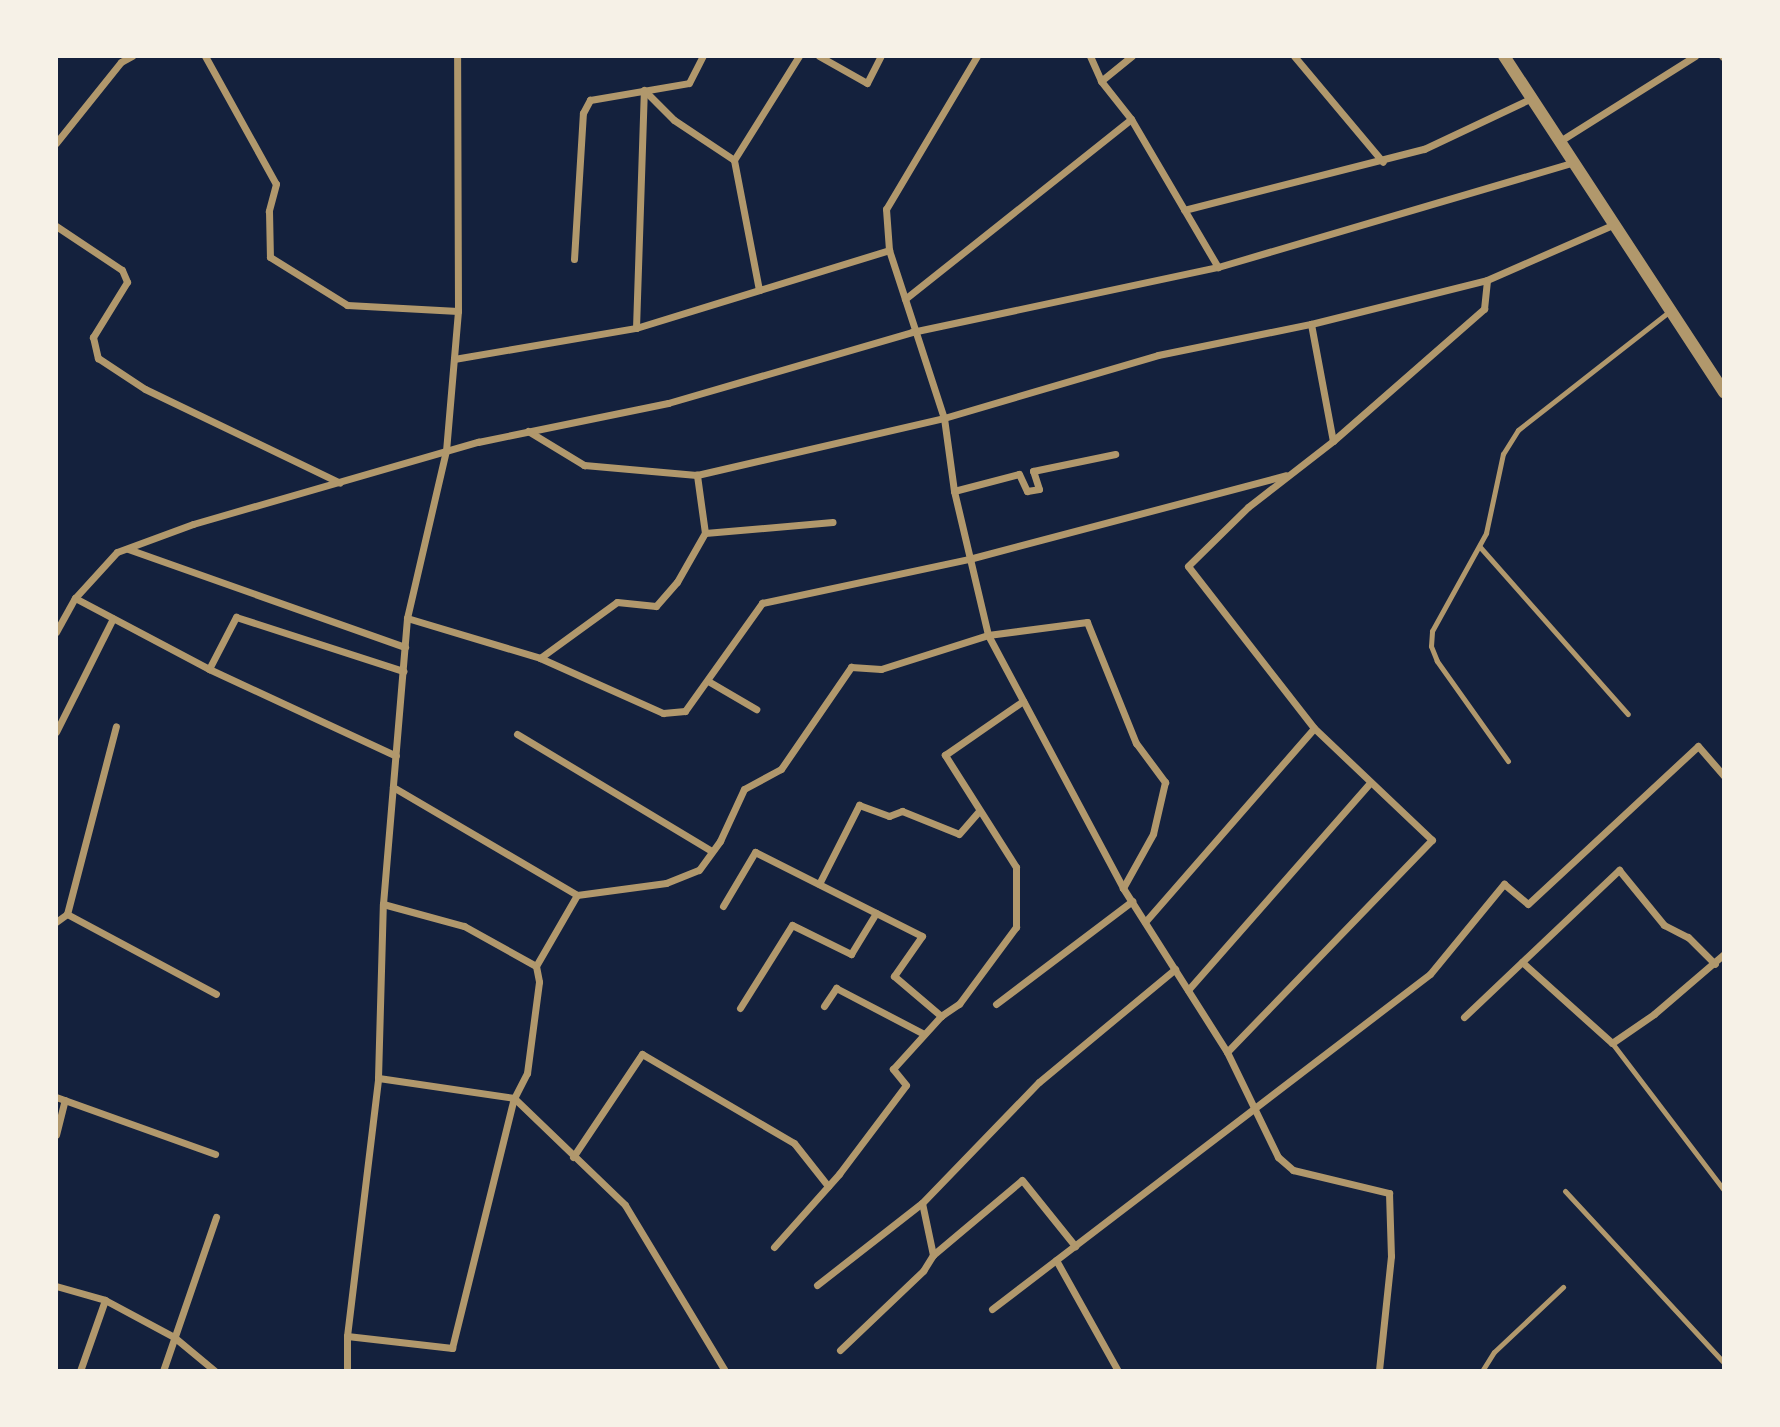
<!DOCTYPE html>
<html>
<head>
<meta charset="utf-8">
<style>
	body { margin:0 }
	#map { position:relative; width:1780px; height:1427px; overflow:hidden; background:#14213d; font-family:"Varela Round",sans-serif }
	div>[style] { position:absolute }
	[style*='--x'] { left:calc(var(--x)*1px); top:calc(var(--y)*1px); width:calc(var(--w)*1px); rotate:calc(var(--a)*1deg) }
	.service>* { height:5px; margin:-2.5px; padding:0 2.5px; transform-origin:2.5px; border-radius:2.5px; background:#b1986c }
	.minor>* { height:7px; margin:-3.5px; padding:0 3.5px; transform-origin:3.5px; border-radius:3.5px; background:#b1986c }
	.tertiary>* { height:12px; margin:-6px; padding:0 6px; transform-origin:6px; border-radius:6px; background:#b1986c }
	span { translate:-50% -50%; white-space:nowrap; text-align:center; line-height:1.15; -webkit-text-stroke:5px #f6f1e7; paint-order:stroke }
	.frame { position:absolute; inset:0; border:58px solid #f6f1e7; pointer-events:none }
</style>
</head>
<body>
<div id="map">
	<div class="service">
		<div style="--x:1480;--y:547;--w:223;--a:48.5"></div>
		<div style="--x:1508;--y:761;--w:123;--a:-125.4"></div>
		<div style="--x:1437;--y:661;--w:16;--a:-112"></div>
		<div style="--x:1431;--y:646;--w:15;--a:-86"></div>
		<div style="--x:1432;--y:631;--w:112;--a:-61.1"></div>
		<div style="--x:1486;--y:533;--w:81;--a:-77.9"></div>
		<div style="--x:1503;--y:454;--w:28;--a:-58"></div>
		<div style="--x:1518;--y:430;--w:193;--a:-38.1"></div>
		<div style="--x:1612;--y:1043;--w:185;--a:52.7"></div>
		<div style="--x:1565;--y:1191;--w:234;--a:47.2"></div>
		<div style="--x:1482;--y:1371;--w:22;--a:-58"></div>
		<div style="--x:1494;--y:1352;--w:95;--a:-43.3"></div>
	</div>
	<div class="minor">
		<div style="--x:205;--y:56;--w:146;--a:61"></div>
		<div style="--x:276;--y:184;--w:28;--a:105"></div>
		<div style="--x:269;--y:211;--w:46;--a:88.8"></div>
		<div style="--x:270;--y:257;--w:91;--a:31.9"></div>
		<div style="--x:347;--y:305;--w:111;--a:3.1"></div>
		<div style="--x:819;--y:56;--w:55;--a:29.4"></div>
		<div style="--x:867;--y:83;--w:30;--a:-63"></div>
		<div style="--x:977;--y:56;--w:178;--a:120.7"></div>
		<div style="--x:886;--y:209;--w:41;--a:85.8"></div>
		<div style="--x:889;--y:250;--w:177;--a:71.9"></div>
		<div style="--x:944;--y:418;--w:74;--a:82.2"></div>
		<div style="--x:954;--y:491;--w:148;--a:76.7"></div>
		<div style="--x:988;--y:635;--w:287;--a:61.9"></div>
		<div style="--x:1123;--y:888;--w:194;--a:57.6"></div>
		<div style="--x:1227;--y:1052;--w:117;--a:64.1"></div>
		<div style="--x:1278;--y:1157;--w:20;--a:41"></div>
		<div style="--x:1293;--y:1170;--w:99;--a:13.5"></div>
		<div style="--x:1389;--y:1193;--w:63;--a:88.2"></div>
		<div style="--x:1391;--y:1256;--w:116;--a:96"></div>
		<div style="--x:1090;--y:56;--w:27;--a:66"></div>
		<div style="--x:1101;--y:81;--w:48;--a:51.7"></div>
		<div style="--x:1131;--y:119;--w:172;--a:59.6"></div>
		<div style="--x:1294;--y:56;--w:138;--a:50"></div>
		<div style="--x:1722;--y:56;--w:3;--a:45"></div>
		<div style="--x:1101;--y:81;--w:40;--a:-39"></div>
		<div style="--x:644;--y:90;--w:42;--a:45"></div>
		<div style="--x:674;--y:120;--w:72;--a:33.7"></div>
		<div style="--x:1560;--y:141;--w:160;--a:-32.2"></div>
		<div style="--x:56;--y:143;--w:104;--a:-51.3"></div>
		<div style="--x:121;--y:62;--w:13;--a:-29"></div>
		<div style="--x:1184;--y:210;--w:248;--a:-14.3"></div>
		<div style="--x:1424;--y:149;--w:119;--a:-25.3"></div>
		<div style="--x:56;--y:226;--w:79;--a:33.7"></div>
		<div style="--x:122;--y:270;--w:13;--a:67"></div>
		<div style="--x:127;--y:282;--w:65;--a:121.7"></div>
		<div style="--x:93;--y:337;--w:22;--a:77"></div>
		<div style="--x:98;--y:358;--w:56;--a:33.4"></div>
		<div style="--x:145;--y:389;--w:216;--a:25.7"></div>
		<div style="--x:574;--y:259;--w:146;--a:-86.5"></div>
		<div style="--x:583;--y:113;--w:15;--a:-62"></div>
		<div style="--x:590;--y:100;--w:100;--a:-9.7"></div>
		<div style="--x:689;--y:83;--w:30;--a:-63"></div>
		<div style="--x:759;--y:290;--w:132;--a:-100.9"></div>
		<div style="--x:734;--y:160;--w:123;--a:-58"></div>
		<div style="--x:905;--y:299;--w:289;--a:-38.5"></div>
		<div style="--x:1311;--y:324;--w:119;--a:79.4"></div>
		<div style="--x:636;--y:328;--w:238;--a:-88.1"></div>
		<div style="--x:454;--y:359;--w:185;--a:-9.7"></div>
		<div style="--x:636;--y:328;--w:265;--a:-17.1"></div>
		<div style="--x:528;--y:431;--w:66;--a:31.3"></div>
		<div style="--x:584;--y:465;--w:113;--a:5.1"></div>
		<div style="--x:697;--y:475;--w:253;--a:-13"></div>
		<div style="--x:944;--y:418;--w:223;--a:-16.4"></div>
		<div style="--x:1158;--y:355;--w:156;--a:-11.5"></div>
		<div style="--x:1311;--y:324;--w:181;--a:-14"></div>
		<div style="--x:1487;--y:280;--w:137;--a:-23.7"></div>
		<div style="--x:954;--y:491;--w:67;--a:-14.7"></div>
		<div style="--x:1019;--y:474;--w:19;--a:65"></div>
		<div style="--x:1027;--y:491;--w:12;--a:-9"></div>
		<div style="--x:1039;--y:489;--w:19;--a:-108"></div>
		<div style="--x:1033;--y:471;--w:84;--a:-11.7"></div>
		<div style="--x:705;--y:533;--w:128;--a:-4.9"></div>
		<div style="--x:128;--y:549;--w:294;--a:19.5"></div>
		<div style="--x:75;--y:598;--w:152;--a:27.9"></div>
		<div style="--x:209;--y:669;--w:59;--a:-62.6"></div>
		<div style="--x:236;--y:617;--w:176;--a:17.9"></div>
		<div style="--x:407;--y:618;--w:139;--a:16.7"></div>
		<div style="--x:540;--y:658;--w:95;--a:-36"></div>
		<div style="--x:617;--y:602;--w:39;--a:6"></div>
		<div style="--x:656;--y:606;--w:32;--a:-49"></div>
		<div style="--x:677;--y:582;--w:56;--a:-60.3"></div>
		<div style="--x:705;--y:533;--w:59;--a:-97.9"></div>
		<div style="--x:56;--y:632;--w:39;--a:-61"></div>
		<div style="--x:75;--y:598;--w:62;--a:-47.6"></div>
		<div style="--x:117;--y:552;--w:81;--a:-20.2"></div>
		<div style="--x:193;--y:524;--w:297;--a:-16.1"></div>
		<div style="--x:478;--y:442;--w:194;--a:-11.6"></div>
		<div style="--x:668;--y:403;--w:254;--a:-16.2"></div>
		<div style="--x:912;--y:332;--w:313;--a:-12"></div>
		<div style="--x:1218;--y:267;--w:371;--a:-16.4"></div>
		<div style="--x:540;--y:658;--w:135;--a:24.1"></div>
		<div style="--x:663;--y:713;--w:22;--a:-5"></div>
		<div style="--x:685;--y:711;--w:133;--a:-54.5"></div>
		<div style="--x:762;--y:603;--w:212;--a:-12"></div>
		<div style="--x:969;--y:559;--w:328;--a:-14.8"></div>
		<div style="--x:209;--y:669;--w:206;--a:24.9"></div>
		<div style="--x:708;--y:681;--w:56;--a:30.3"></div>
		<div style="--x:56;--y:732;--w:127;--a:-63.4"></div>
		<div style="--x:517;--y:734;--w:227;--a:31"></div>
		<div style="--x:393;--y:787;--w:213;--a:30.4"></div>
		<div style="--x:819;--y:884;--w:89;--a:-63.1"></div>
		<div style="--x:859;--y:805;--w:32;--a:20"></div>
		<div style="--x:889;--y:816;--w:14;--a:-21"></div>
		<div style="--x:902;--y:811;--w:61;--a:22"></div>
		<div style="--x:959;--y:834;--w:30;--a:-49"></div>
		<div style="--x:383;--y:904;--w:84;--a:15.2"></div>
		<div style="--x:464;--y:926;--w:82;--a:29.1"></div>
		<div style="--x:536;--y:966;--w:82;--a:-60"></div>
		<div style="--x:577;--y:895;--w:90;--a:-7.7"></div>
		<div style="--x:666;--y:883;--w:35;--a:-22"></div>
		<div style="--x:699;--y:870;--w:36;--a:-54"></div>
		<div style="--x:720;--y:841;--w:57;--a:-65.2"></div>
		<div style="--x:744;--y:789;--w:42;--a:-28.4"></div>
		<div style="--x:781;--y:769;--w:124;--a:-55.5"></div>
		<div style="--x:851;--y:667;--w:30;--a:4"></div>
		<div style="--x:881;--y:669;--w:112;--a:-17.6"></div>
		<div style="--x:988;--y:635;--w:100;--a:-7.5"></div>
		<div style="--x:1087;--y:622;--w:131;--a:68"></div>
		<div style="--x:1136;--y:743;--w:49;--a:53.4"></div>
		<div style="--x:1165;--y:782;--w:53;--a:103"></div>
		<div style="--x:1153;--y:834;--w:62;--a:119.1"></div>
		<div style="--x:723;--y:906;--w:63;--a:-59.3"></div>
		<div style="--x:755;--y:852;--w:187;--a:26.7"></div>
		<div style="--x:922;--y:936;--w:49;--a:125"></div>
		<div style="--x:894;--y:976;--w:62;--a:40.4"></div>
		<div style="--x:67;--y:914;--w:194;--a:-75.4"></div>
		<div style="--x:56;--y:922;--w:14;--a:-36"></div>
		<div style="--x:67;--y:914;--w:169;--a:28.2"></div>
		<div style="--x:1145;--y:922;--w:257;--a:-48.9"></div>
		<div style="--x:1522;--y:962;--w:121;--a:42"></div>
		<div style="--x:1612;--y:1043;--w:51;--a:-34.6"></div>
		<div style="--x:1654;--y:1014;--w:92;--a:-40.6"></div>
		<div style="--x:536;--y:966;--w:16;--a:79"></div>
		<div style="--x:539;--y:982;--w:92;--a:97.5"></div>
		<div style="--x:527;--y:1073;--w:28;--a:117"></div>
		<div style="--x:514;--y:1098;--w:154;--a:43.9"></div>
		<div style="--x:625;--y:1205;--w:194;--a:58.9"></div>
		<div style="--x:1188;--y:990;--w:276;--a:-48.7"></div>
		<div style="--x:996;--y:1004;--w:171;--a:-37.1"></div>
		<div style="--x:824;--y:1006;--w:22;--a:-56"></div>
		<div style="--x:836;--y:988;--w:99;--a:27.6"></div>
		<div style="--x:740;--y:1008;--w:98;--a:-57.9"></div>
		<div style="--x:792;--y:925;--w:66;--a:26.2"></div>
		<div style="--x:851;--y:954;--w:48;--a:-58.6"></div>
		<div style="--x:1464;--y:1017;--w:214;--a:-43.5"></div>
		<div style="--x:1619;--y:870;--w:71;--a:50.7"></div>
		<div style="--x:1664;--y:925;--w:27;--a:27"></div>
		<div style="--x:1688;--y:937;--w:38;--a:45"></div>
		<div style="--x:1227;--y:1052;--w:295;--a:-46"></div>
		<div style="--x:1432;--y:840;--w:163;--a:-136.5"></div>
		<div style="--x:1314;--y:728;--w:205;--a:-127.9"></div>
		<div style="--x:1188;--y:566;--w:84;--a:-44.5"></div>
		<div style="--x:1248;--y:507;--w:108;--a:-37.8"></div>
		<div style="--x:1333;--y:441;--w:201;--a:-41.2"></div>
		<div style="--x:1484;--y:309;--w:29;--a:-84"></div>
		<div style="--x:56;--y:1097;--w:169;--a:19.7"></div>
		<div style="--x:56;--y:1135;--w:36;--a:-76"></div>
		<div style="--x:573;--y:1157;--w:124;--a:-56.2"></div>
		<div style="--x:642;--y:1054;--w:176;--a:30.4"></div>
		<div style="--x:794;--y:1143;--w:55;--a:51.7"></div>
		<div style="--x:774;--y:1247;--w:98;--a:-48.3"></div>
		<div style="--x:839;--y:1174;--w:111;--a:-53"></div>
		<div style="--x:906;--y:1085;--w:21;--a:-129"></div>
		<div style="--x:893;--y:1069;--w:72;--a:-47.8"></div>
		<div style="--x:941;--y:1016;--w:22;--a:-34"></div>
		<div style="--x:959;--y:1004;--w:96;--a:-53.5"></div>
		<div style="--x:1016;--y:927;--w:60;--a:-90"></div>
		<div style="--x:1016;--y:867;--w:133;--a:-122.4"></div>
		<div style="--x:945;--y:755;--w:95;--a:-34.7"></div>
		<div style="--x:933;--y:1255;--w:116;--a:-40.1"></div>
		<div style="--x:1022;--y:1180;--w:85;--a:51.2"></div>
		<div style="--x:1056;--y:1260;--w:127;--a:60.8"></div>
		<div style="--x:817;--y:1285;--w:133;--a:-38"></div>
		<div style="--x:56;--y:1286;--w:51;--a:15.9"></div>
		<div style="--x:105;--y:1300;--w:78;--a:28.2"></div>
		<div style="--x:174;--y:1337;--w:53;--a:39.7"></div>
		<div style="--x:992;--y:1309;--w:551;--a:-37.41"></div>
		<div style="--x:1430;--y:974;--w:117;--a:-50.6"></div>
		<div style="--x:1504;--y:884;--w:31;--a:40"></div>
		<div style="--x:1528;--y:904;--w:232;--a:-42.9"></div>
		<div style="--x:1698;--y:746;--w:40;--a:49"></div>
		<div style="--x:347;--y:1336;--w:106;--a:6.5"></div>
		<div style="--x:452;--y:1348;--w:258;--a:-76.1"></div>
		<div style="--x:514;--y:1098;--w:137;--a:-171.6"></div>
		<div style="--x:840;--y:1350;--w:115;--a:-43.6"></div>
		<div style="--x:923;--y:1271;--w:19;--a:-58"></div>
		<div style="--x:933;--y:1255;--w:53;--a:-101.9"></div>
		<div style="--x:922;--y:1203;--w:168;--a:-46"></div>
		<div style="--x:1039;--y:1082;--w:177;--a:-39.7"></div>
		<div style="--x:80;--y:1371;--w:75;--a:-70.6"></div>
		<div style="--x:163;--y:1371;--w:163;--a:-71"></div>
		<div style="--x:347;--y:1371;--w:35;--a:-90"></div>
		<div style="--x:347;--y:1336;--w:260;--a:-83.1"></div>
		<div style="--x:378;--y:1078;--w:174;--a:-88.4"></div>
		<div style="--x:383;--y:904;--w:287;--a:-85.2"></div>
		<div style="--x:407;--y:618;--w:171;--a:-76.9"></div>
		<div style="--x:446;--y:451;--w:141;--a:-85.1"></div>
		<div style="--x:458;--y:311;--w:255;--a:-90.2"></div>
	</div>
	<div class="tertiary">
		<div style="--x:1504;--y:56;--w:402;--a:56.8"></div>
	</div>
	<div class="frame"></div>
</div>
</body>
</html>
